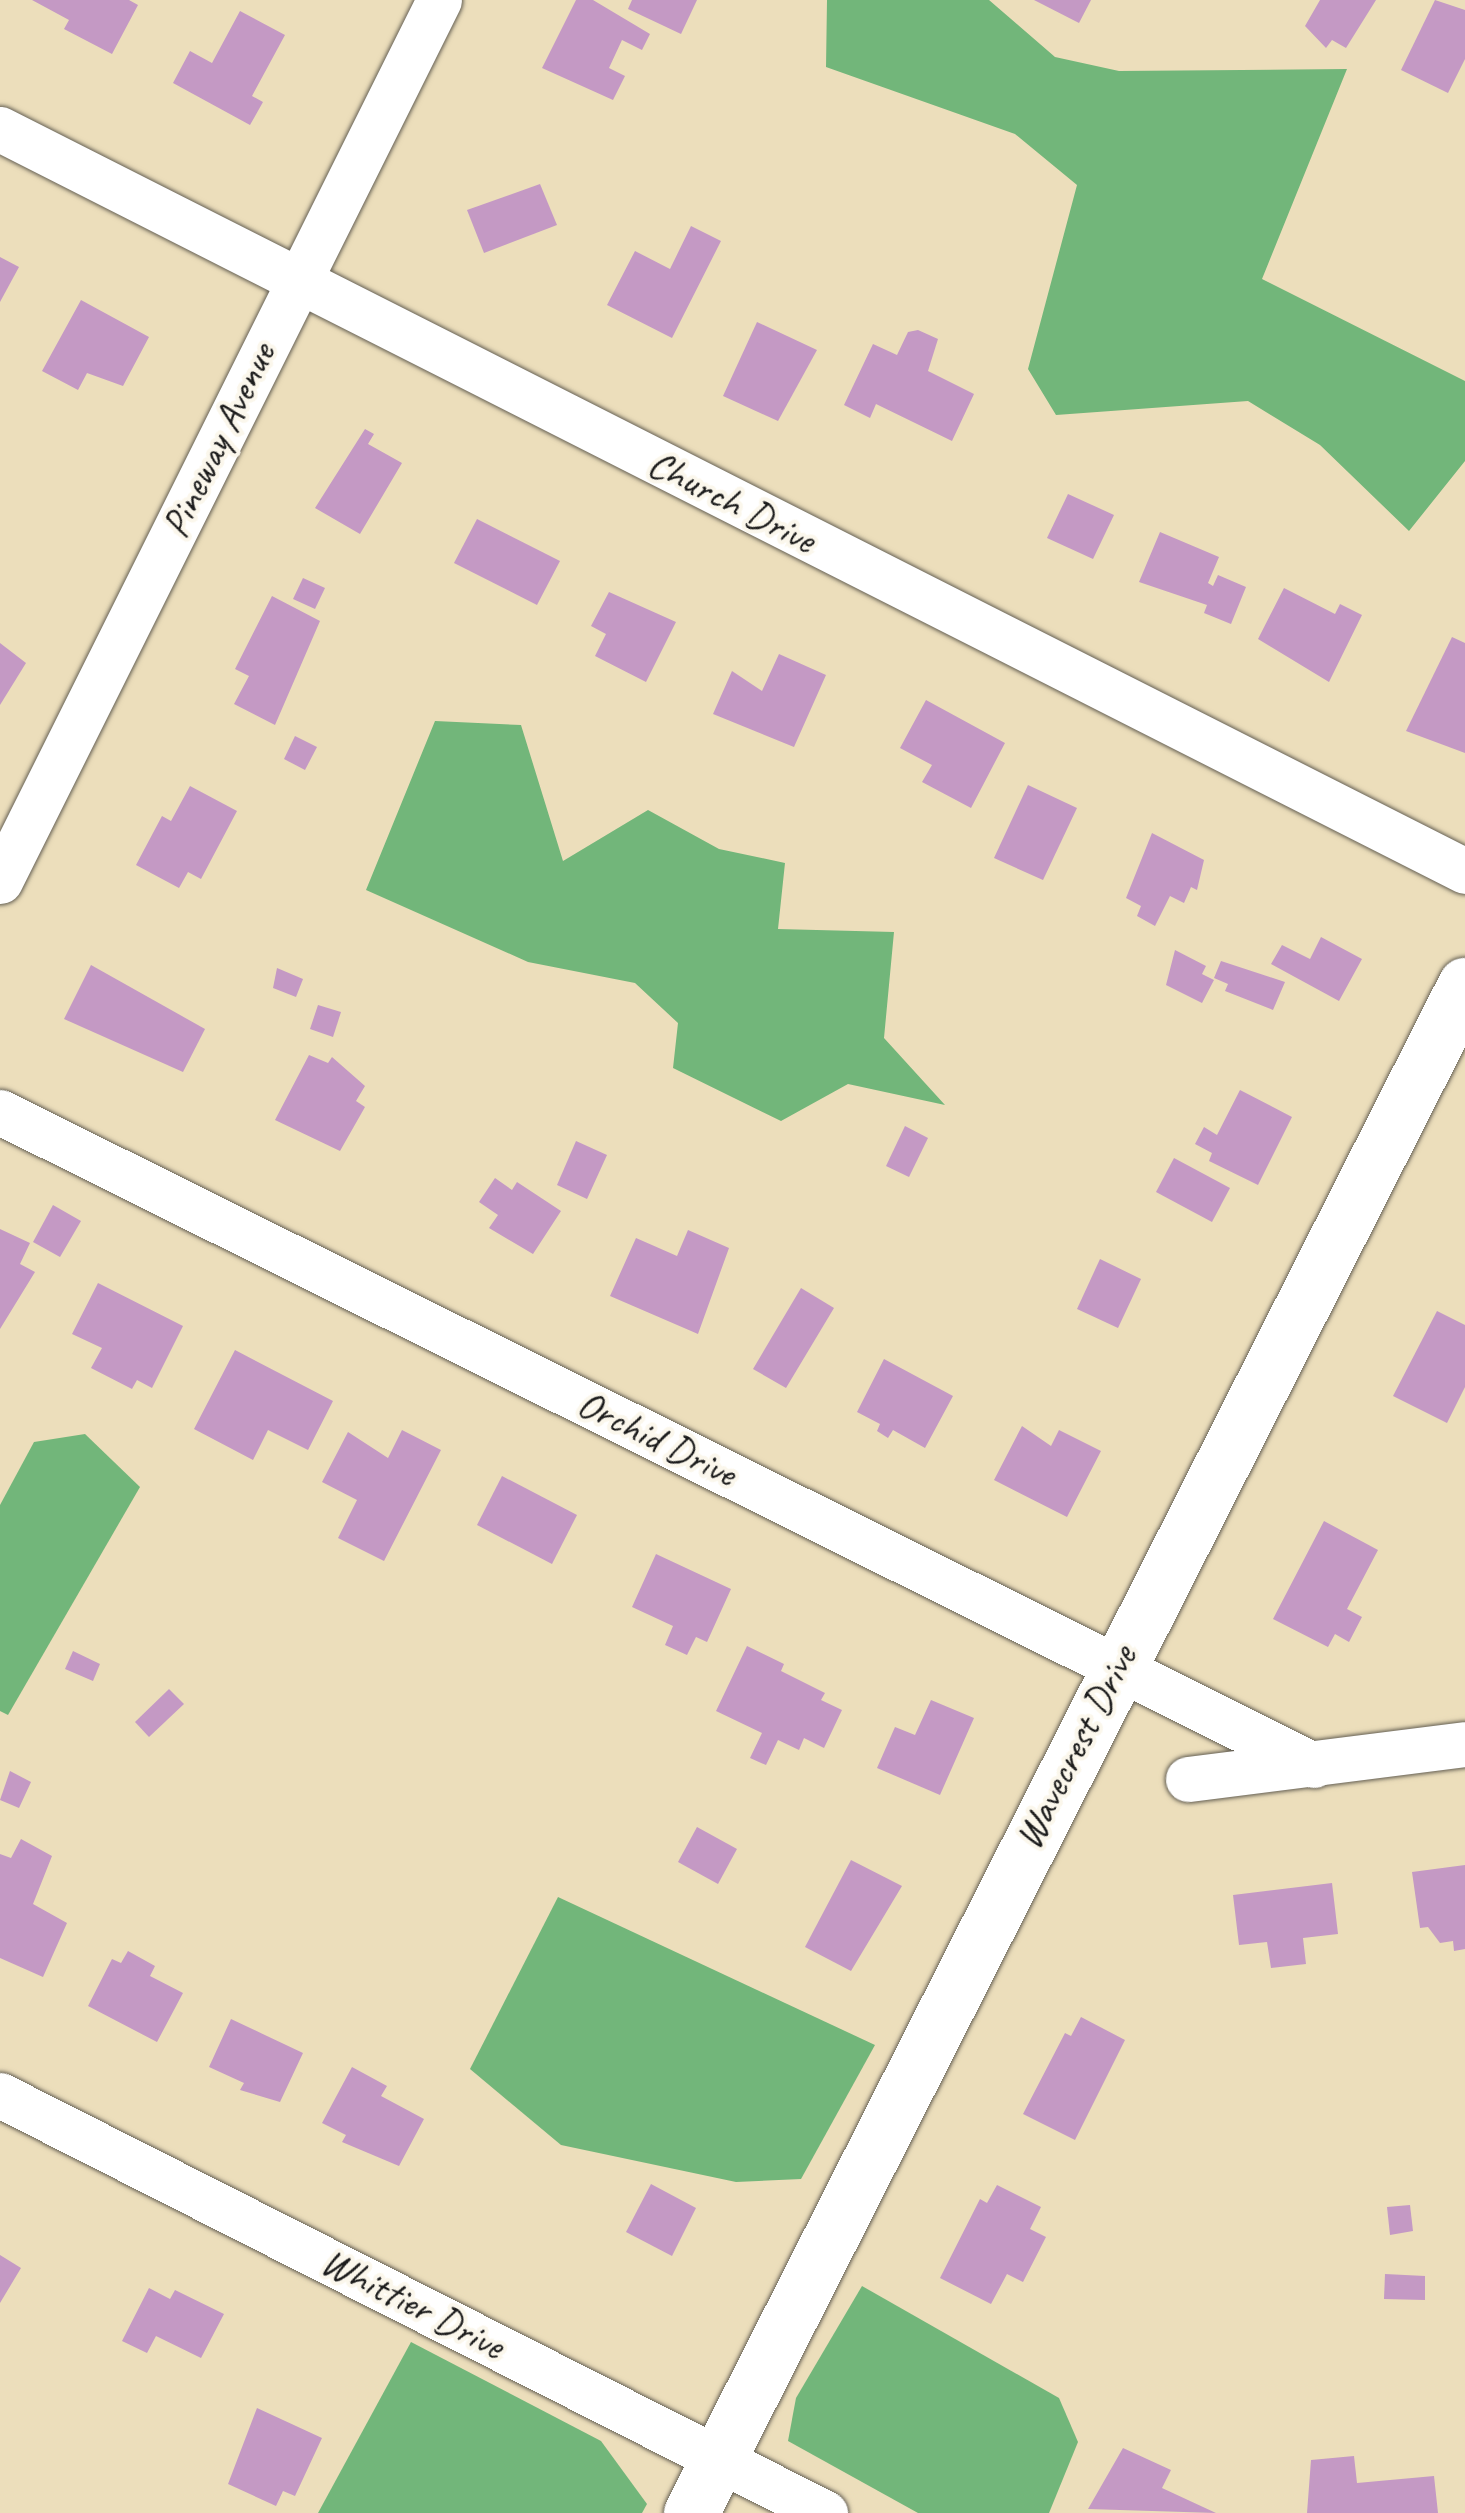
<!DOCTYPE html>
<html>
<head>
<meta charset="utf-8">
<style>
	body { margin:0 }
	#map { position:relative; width:1465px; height:2513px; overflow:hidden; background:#ecdebb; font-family:Caveat,sans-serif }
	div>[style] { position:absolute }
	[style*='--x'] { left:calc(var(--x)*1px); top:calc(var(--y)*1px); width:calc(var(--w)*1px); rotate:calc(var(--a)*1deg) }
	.forest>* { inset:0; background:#72b67a }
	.building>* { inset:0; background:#c499c4 }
	.roads { filter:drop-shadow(0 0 2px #656054) drop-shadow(0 0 2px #656054) }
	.minor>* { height:45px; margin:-22.5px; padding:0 22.5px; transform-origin:22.5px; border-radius:22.5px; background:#fff }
	.tertiary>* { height:55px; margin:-27.5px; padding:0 27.5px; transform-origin:27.5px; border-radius:27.5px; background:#fff }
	span { translate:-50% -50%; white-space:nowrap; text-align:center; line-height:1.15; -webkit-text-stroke:8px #fbf7ec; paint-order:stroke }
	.street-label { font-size:40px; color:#1c1c1c }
</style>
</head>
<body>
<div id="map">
	<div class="forest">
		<div style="clip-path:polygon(827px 0,989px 0,1055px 57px,1119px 71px,1347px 69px,1262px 279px,1465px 381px,1465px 461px,1409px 531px,1320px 445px,1248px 401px,1056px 415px,1028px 369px,1077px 185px,1015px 134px,826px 67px)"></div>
		<div style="clip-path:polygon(435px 721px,521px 725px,563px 861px,648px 810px,719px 849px,785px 863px,778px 929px,894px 932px,884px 1038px,945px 1105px,848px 1084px,781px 1121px,673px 1068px,678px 1023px,635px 983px,528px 962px,366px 890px)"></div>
		<div style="clip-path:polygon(85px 1434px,140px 1487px,8px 1715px,0 1711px,0 1505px,34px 1442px)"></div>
		<div style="clip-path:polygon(558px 1897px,875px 2045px,801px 2179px,736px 2182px,561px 2145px,470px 2069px)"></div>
		<div style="clip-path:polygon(862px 2286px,1059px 2398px,1078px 2442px,1049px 2513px,918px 2513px,788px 2441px,796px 2398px)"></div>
		<div style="clip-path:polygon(411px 2342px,601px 2441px,647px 2504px,642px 2513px,318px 2513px)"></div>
	</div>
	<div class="building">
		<div style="clip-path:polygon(32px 0,129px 0,138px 5px,112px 54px,64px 29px,69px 20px)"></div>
		<div style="clip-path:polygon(576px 0,593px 0,650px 34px,642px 50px,622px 40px,609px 68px,625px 76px,613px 100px,542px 68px)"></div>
		<div style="clip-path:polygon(632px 0,697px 0,681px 34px,628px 9px)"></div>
		<div style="clip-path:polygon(1034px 0,1091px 0,1079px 23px)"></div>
		<div style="clip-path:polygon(1320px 0,1376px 0,1346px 48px,1332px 40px,1326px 48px,1305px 26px)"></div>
		<div style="clip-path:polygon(1435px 0,1465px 10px,1465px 59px,1448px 93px,1401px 70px)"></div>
		<div style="clip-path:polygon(240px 11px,285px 35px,252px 96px,263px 102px,250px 125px,173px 83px,190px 51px,212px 63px)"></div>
		<div style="clip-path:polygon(540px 184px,557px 225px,484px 253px,467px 210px)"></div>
		<div style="clip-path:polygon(691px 226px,721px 241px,672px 338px,607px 305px,635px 251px,670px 269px)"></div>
		<div style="clip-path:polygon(0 257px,19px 267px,0 302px)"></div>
		<div style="clip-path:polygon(81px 300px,149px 337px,123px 386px,87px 373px,78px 390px,42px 371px)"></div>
		<div style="clip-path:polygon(757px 322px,817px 350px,778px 421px,723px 396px)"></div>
		<div style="clip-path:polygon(918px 330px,938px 339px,928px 371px,974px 394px,952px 441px,876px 404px,870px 418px,844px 405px,873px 344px,897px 355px,908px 332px)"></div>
		<div style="clip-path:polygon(365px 429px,374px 434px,368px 444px,402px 463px,360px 534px,315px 508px)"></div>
		<div style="clip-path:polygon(1068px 494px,1114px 515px,1093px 559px,1047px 538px)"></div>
		<div style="clip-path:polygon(477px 519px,560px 561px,537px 605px,454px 563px)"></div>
		<div style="clip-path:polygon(1160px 532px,1219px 557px,1208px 583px,1213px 586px,1218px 575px,1246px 587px,1231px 624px,1204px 613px,1207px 605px,1139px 582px)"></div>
		<div style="clip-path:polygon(303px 578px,325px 588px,315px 609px,293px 599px)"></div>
		<div style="clip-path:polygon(1284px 588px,1335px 614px,1340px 604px,1362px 615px,1329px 682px,1258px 639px)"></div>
		<div style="clip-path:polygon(609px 592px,676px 622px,646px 682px,595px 656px,606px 634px,591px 626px)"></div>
		<div style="clip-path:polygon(272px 596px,320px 621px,275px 725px,234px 704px,249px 676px,235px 669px)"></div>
		<div style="clip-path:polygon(1452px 637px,1465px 643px,1465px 753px,1406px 731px)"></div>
		<div style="clip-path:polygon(0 643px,26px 663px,0 705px)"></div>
		<div style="clip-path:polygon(779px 654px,826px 675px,794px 747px,713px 714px,732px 671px,762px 691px)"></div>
		<div style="clip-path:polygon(926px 700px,1005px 743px,971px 808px,922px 782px,932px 765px,900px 748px)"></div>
		<div style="clip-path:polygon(295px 736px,317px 747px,305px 770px,284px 759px)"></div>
		<div style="clip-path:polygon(1028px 785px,1077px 808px,1043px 880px,994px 858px)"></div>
		<div style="clip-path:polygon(190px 786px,237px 811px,201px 879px,188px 872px,179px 888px,136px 865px,162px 816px,171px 821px)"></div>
		<div style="clip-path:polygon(1152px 833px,1204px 860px,1197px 890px,1191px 887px,1184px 903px,1170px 896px,1155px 926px,1137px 916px,1141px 906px,1126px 898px)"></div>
		<div style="clip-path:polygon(1321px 937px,1362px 959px,1339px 1001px,1271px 964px,1282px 945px,1310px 959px)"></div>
		<div style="clip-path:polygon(1175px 950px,1206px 966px,1202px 974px,1214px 980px,1202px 1003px,1166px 985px)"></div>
		<div style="clip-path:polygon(1221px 961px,1285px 982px,1273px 1010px,1225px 991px,1228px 984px,1214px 978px)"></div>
		<div style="clip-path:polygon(91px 965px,205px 1029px,183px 1072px,64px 1019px)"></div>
		<div style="clip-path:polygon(277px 968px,303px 979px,296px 997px,273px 988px)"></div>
		<div style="clip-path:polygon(318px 1005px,341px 1012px,333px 1037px,310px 1029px)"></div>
		<div style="clip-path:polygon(309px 1055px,328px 1063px,332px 1057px,365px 1086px,356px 1101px,365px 1107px,340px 1151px,275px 1120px)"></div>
		<div style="clip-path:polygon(1240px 1090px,1292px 1117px,1258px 1185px,1209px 1161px,1212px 1153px,1195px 1144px,1204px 1127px,1217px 1135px)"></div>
		<div style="clip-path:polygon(905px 1126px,928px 1138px,909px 1177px,886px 1166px)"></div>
		<div style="clip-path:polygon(576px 1141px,607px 1155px,587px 1199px,557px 1185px)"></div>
		<div style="clip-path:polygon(1174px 1158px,1230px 1188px,1212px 1222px,1156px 1192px)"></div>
		<div style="clip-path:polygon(495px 1178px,512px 1190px,517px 1182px,561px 1211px,533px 1254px,489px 1228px,498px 1215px,479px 1202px)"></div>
		<div style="clip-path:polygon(53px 1205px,81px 1221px,60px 1257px,33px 1242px)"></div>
		<div style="clip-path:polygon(0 1229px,30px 1243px,20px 1264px,35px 1272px,0 1329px)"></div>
		<div style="clip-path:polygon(688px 1230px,729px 1248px,698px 1334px,610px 1296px,636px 1238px,677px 1256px)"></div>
		<div style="clip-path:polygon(1100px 1259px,1141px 1279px,1118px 1328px,1077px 1309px)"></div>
		<div style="clip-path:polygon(98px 1283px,183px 1326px,152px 1388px,137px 1380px,132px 1389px,91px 1368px,102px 1348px,72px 1334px)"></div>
		<div style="clip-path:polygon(801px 1288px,834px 1308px,786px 1388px,753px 1369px)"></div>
		<div style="clip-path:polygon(1437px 1311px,1465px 1325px,1465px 1387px,1447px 1423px,1393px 1396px)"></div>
		<div style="clip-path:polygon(235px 1350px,333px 1401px,308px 1450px,268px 1430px,253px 1460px,194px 1429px)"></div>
		<div style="clip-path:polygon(884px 1359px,953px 1396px,925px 1448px,893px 1430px,888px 1438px,877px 1431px,880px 1424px,857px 1412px)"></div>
		<div style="clip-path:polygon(1022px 1426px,1051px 1446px,1059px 1430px,1101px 1451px,1067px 1517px,994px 1480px)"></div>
		<div style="clip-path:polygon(402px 1430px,441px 1450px,384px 1561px,338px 1538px,357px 1500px,322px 1482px,348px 1432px,388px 1458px)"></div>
		<div style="clip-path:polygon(502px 1476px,577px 1515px,552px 1564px,477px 1525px)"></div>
		<div style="clip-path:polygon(1324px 1521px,1378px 1550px,1347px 1609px,1362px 1617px,1349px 1642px,1335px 1634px,1328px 1647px,1273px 1619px)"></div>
		<div style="clip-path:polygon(656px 1554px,731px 1589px,707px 1642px,696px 1637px,687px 1655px,665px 1645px,673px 1626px,632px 1607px)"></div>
		<div style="clip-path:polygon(747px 1646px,784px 1664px,781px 1671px,825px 1693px,821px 1700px,842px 1710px,824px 1748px,804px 1738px,799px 1750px,778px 1740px,766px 1765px,750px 1758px,762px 1733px,716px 1711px)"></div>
		<div style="clip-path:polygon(73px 1651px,100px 1664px,93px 1681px,65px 1669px)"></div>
		<div style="clip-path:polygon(169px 1689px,184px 1704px,149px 1737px,135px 1722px)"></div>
		<div style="clip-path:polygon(931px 1700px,974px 1718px,940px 1795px,877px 1768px,895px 1727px,915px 1735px)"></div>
		<div style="clip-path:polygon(10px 1771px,31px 1782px,19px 1808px,0 1800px)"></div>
		<div style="clip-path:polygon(697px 1827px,737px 1849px,718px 1884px,678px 1862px)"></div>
		<div style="clip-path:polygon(21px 1839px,52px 1856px,33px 1904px,67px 1923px,43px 1977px,0 1958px,0 1854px,11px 1858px)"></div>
		<div style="clip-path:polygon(851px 1860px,902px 1886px,851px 1971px,805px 1947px)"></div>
		<div style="clip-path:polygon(1465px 1865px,1465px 1949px,1454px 1951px,1453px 1941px,1440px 1943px,1428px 1927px,1420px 1928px,1412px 1872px)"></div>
		<div style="clip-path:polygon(1332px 1883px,1338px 1934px,1303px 1938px,1306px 1964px,1271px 1968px,1267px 1942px,1239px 1945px,1233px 1895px)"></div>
		<div style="clip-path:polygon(128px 1951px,155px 1966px,150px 1976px,183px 1993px,157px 2042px,88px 2006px,112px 1959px,121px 1963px)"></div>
		<div style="clip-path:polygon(1081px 2017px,1125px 2040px,1075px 2140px,1023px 2114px,1065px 2033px,1071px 2036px)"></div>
		<div style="clip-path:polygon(231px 2019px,303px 2053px,280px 2102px,240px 2090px,244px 2083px,209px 2067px)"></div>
		<div style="clip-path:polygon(352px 2067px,387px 2086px,381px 2096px,424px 2119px,399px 2166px,342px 2142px,346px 2135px,322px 2123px)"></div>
		<div style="clip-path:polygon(651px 2184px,696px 2208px,672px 2256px,626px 2232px)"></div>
		<div style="clip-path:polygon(997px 2185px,1041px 2207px,1030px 2229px,1046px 2237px,1023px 2282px,1007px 2274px,991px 2304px,940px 2278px,980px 2199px,987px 2203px)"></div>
		<div style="clip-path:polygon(1410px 2205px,1413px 2231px,1390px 2235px,1387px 2207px)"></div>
		<div style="clip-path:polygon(0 2255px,21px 2268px,0 2303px)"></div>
		<div style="clip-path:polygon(1385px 2274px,1425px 2276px,1425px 2300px,1384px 2299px)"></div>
		<div style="clip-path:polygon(149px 2288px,170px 2299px,175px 2290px,224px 2314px,201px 2358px,156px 2336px,147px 2353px,122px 2341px)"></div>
		<div style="clip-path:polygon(257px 2408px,322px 2438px,295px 2496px,283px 2491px,276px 2506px,228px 2484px)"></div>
		<div style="clip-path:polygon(1123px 2448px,1171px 2470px,1162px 2488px,1216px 2513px,1088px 2509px)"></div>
		<div style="clip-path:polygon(1354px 2456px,1357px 2483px,1434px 2476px,1438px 2513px,1307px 2513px,1311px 2460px)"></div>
	</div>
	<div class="roads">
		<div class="minor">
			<div style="--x:0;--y:129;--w:1642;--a:26.86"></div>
			<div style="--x:0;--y:881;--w:984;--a:-63.51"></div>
			<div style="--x:0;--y:1112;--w:1467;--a:26.43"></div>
			<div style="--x:1188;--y:1779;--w:279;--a:-7.2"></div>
			<div style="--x:0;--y:2095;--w:925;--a:26.87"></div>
		</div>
		<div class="tertiary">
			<div style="--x:691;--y:2513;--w:1713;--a:-63.14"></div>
		</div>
	</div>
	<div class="street-label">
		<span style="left:218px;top:440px;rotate:-64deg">Pineway Avenue</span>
		<span style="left:732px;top:501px;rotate:27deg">Church Drive</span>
		<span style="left:657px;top:1438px;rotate:26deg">Orchid Drive</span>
		<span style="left:1075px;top:1747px;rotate:-63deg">Wavecrest Drive</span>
		<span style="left:413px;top:2303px;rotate:27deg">Whittier Drive</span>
	</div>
</div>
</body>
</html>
